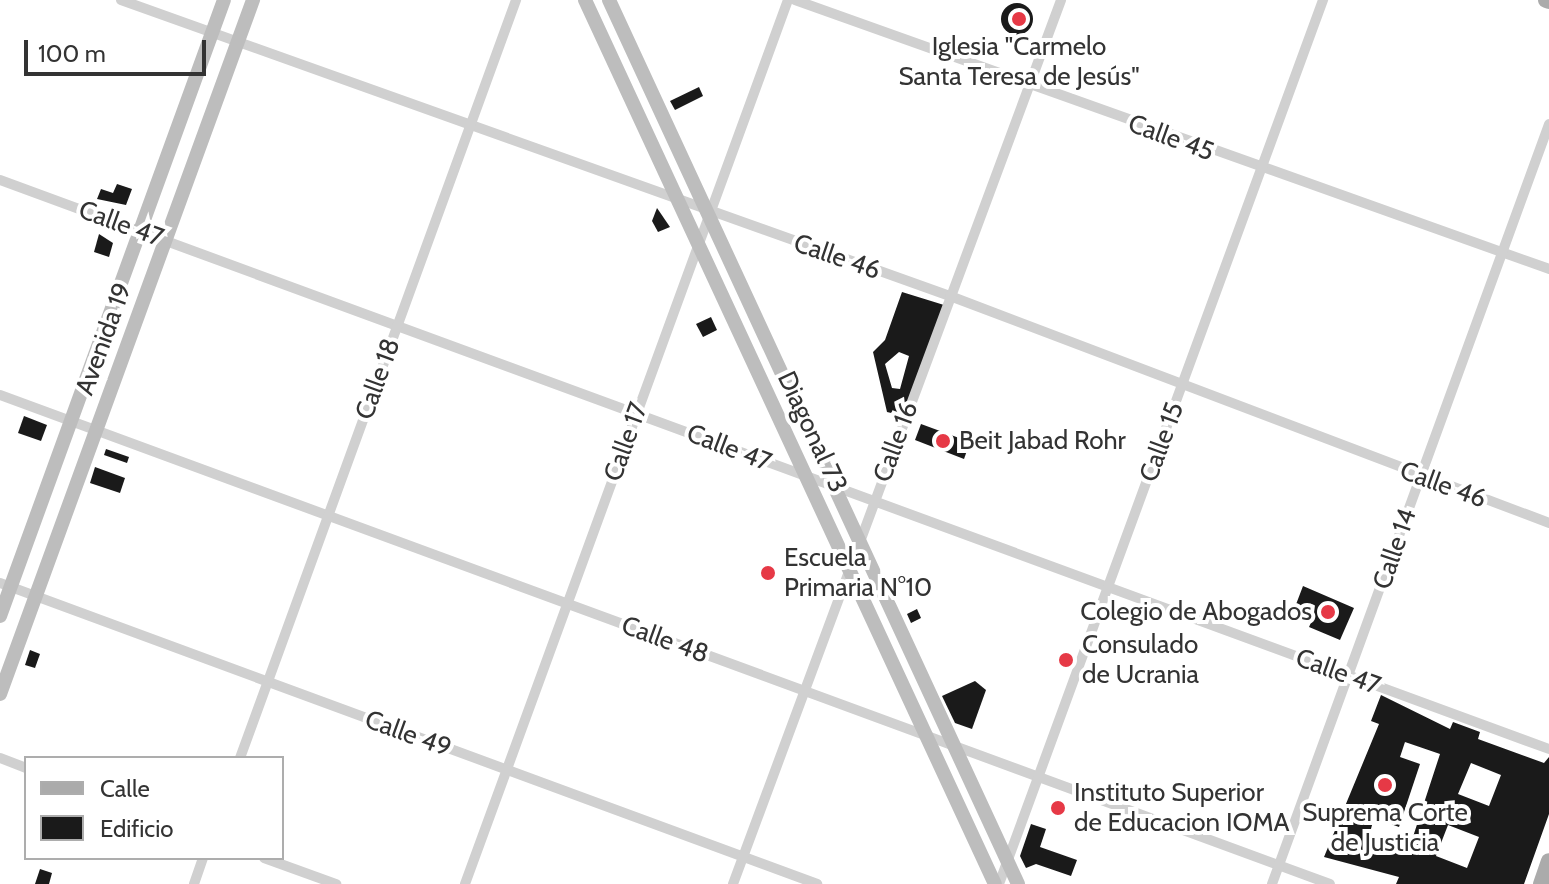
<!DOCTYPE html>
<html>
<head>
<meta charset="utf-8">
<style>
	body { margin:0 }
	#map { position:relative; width:1549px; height:884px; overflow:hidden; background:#fff; font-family:Cabin,sans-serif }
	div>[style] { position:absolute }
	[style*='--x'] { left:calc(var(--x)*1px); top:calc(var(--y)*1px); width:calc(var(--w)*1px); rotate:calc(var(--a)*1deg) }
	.building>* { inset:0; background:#1a1a1a }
	.round { border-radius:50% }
	.minor>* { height:10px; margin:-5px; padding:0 5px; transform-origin:5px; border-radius:5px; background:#d0d0d0 }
	.secondary>* { height:14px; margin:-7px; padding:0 7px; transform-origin:7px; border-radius:7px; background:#bdbdbd }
	.primary>* { height:16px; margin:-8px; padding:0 8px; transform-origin:8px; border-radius:8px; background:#ababab }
	.dots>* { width:22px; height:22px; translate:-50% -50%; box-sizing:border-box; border:4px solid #fff; border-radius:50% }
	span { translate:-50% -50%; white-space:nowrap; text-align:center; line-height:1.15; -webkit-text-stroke:8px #fff; paint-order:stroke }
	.poi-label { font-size:26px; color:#333 }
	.left { translate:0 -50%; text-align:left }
	.right { translate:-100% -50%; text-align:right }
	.street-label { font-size:26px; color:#333 }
	.legend { position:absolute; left:24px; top:756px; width:260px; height:104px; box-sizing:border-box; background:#fff; border:2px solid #adadad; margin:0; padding:10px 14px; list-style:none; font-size:24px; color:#333 }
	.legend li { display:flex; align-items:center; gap:16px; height:40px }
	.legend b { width:40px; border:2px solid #adadad }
	.scale { position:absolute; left:24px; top:40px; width:182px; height:36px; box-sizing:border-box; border:4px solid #333; border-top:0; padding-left:10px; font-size:24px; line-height:28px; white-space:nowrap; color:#333; -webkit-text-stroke:6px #fff; paint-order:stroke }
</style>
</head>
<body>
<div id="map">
	<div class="building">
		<div class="round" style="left:1001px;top:3px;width:32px;height:32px"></div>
		<div style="clip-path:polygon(699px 87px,703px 96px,675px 110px,670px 101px)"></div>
		<div style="clip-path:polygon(117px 184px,132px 189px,126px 205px,97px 199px,101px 189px,113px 193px)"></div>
		<div style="clip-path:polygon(657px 208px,670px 227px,658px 232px,652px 221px)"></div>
		<div style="clip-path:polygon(99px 234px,113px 243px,109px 257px,94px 252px)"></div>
		<div style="clip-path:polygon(evenodd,902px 292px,944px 305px,904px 416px,887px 412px,873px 352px,885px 340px,902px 292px,899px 352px,909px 356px,900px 389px,892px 388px,885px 364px,899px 352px)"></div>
		<div style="clip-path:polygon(711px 317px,717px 330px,703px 337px,696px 324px)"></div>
		<div style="clip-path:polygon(24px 416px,47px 425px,41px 441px,18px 433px)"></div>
		<div style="clip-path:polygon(921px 424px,970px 442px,964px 459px,915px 440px)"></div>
		<div style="clip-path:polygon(106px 449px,129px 457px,127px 463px,104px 455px)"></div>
		<div style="clip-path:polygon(95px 467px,125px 478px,120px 493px,90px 483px)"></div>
		<div style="clip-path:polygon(1303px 586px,1354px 608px,1340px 640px,1309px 627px,1314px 616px,1295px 607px)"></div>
		<div style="clip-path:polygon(917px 609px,921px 618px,911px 623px,907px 614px)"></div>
		<div style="clip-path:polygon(30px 650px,40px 654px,35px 668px,25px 665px)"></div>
		<div style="clip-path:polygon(975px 681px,986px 690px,972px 729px,955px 723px,942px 696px)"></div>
		<div style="clip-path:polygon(evenodd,1381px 695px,1450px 729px,1453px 722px,1480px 732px,1478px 739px,1544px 763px,1549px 757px,1549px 814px,1524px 884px,1396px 884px,1399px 877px,1324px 857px,1379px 724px,1371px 721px,1381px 695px,1405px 742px,1440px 754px,1409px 849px,1369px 836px,1374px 818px,1399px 827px,1420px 764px,1400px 757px,1405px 742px,1381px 695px,1471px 763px,1501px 775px,1489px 806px,1458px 794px,1471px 763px,1381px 695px,1448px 825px,1479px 837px,1467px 868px,1436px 856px,1448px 825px)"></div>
		<div style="clip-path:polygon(1031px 824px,1046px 829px,1040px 847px,1077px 860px,1071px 876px,1036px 864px,1026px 868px,1020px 856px)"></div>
		<div style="clip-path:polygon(40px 869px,52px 873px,49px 884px,35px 884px)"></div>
	</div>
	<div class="minor">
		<div style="--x:121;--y:0;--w:880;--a:19.65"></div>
		<div style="--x:950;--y:296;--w:641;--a:20.75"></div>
		<div style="--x:795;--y:0;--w:801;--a:19.63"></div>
		<div style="--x:0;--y:180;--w:1650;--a:20.17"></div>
		<div style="--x:0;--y:395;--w:1417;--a:20.19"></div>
		<div style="--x:0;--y:583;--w:871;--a:20.22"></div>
		<div style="--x:0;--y:758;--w:28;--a:21"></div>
		<div style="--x:240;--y:758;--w:807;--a:-69.99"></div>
		<div style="--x:264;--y:858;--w:77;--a:19.9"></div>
		<div style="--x:194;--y:884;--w:28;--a:-71"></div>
		<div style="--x:465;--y:884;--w:941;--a:-69.93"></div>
		<div style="--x:733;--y:884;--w:943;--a:-69.64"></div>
		<div style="--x:999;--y:884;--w:942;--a:-69.87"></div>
		<div style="--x:1272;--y:884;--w:809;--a:-69.97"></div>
	</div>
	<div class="secondary">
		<div style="--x:585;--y:0;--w:974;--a:65.12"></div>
		<div style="--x:609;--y:0;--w:974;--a:65.17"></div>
		<div style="--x:0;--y:616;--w:655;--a:-70.02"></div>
		<div style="--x:0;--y:694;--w:739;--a:-69.97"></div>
	</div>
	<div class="primary">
		<div style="--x:1546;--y:0;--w:3;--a:18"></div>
		<div style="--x:1541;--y:884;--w:24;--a:-71"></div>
	</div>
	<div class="dots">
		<div style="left:1019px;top:19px;background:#e63946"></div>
		<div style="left:943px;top:441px;background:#e63946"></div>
		<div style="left:768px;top:573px;background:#e63946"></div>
		<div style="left:1328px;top:612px;background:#e63946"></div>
		<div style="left:1066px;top:660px;background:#e63946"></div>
		<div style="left:1385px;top:785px;background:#e63946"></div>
		<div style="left:1058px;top:808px;background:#e63946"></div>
	</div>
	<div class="poi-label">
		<span style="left:1019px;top:62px">Iglesia "Carmelo<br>Santa Teresa de Jesús"</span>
		<span class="left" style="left:959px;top:441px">Beit Jabad Rohr</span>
		<span class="left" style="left:784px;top:573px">Escuela<br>Primaria N°10</span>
		<span class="right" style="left:1312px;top:612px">Colegio de Abogados</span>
		<span class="left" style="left:1082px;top:660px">Consulado<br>de Ucrania</span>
		<span class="left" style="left:1074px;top:808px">Instituto Superior<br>de Educacion IOMA</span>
		<span style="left:1385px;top:828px">Suprema Corte<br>de Justicia</span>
	</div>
	<div class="street-label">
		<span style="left:1171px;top:138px;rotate:20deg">Calle 45</span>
		<span style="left:121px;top:224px;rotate:20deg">Calle 47</span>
		<span style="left:837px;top:257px;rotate:19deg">Calle 46</span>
		<span style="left:104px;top:339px;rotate:-70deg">Avenida 19</span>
		<span style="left:378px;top:379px;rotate:-70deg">Calle 18</span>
		<span style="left:812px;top:432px;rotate:65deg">Diagonal 73</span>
		<span style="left:626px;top:442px;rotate:-70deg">Calle 17</span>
		<span style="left:896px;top:442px;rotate:-70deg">Calle 16</span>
		<span style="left:1162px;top:442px;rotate:-70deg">Calle 15</span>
		<span style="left:729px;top:448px;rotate:21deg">Calle 47</span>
		<span style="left:1443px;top:485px;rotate:20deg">Calle 46</span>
		<span style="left:1395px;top:549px;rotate:-71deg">Calle 14</span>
		<span style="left:665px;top:640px;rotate:20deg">Calle 48</span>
		<span style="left:1338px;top:672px;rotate:20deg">Calle 47</span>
		<span style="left:408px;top:734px;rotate:20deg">Calle 49</span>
	</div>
	<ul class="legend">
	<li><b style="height:10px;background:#ababab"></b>Calle</li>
	<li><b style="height:22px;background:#1a1a1a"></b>Edificio</li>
	</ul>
	<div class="scale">100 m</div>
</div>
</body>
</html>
